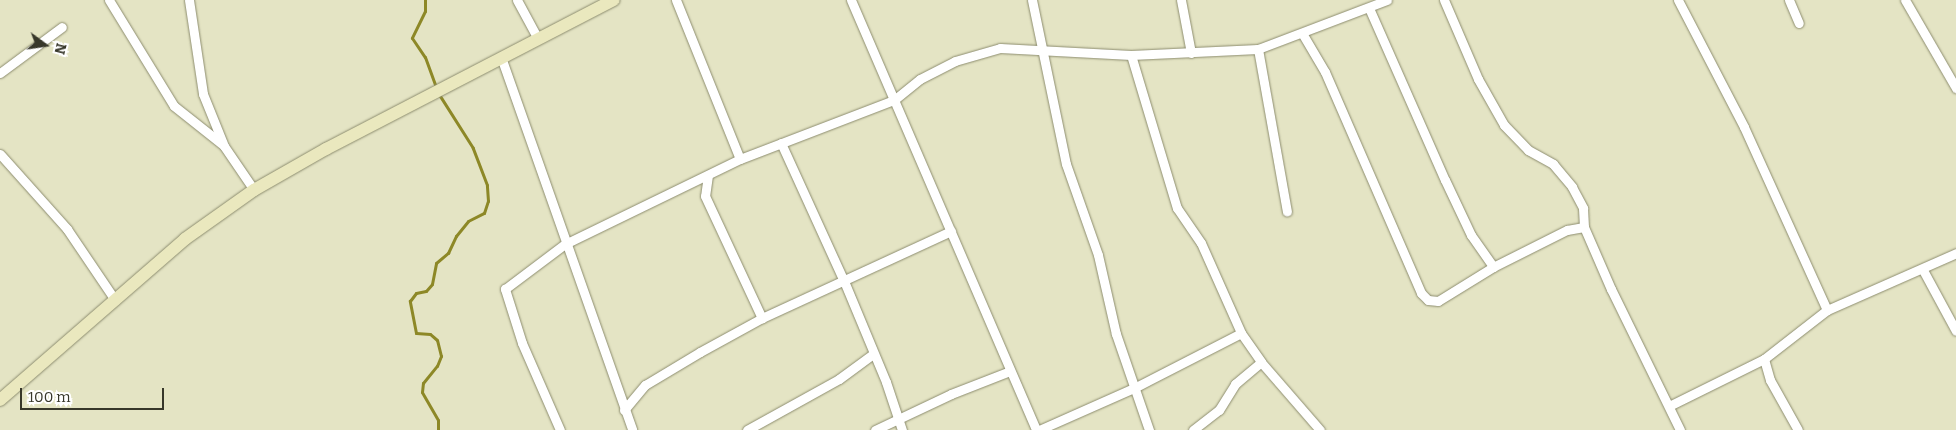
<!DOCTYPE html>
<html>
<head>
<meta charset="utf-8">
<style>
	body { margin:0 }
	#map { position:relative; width:1956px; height:430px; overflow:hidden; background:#e4e4c4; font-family:Bitter,serif }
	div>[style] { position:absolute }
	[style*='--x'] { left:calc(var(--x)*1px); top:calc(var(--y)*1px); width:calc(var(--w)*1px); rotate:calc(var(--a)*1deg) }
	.stream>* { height:3px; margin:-1.5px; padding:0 1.5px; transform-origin:1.5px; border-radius:1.5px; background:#8d8827 }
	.roads { filter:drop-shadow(0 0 1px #8d8d6f) drop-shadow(0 0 1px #8d8d6f) }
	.minor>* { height:9px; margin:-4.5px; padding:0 4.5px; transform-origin:4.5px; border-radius:4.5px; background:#fff }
	.primary>* { height:12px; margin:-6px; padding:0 6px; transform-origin:6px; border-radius:6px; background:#eae8be }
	span { translate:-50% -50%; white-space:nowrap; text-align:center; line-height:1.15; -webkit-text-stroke:4.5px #fff; paint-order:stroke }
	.north { position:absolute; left:20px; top:20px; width:50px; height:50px; -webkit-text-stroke:4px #fff; paint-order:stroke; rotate:104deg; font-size:14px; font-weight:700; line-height:20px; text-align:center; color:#37372a }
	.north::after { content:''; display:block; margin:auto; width:18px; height:22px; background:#37372a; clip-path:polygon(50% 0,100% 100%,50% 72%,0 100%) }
	.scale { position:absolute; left:20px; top:388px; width:144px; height:22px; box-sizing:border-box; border:2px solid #37372a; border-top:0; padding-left:6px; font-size:15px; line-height:18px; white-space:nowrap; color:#37372a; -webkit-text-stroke:4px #fff; paint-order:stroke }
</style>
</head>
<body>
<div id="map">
	<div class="stream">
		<div style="--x:425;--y:0;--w:11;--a:90"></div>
		<div style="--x:425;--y:11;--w:30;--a:116"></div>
		<div style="--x:412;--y:38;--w:23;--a:56"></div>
		<div style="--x:425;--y:57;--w:29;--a:70"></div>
		<div style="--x:438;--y:430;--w:10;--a:-90"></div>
		<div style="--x:438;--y:420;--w:32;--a:-120"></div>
		<div style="--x:422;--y:392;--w:9;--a:-84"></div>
		<div style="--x:423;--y:383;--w:22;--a:-51"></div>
		<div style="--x:437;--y:366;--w:11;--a:-68"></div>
		<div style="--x:441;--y:356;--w:16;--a:-104"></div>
		<div style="--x:437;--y:340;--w:9;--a:-139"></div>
		<div style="--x:430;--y:334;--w:14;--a:-176"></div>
		<div style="--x:416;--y:333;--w:33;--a:-101"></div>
		<div style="--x:410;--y:301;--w:10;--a:-53"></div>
		<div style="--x:416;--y:293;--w:10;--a:-11"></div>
		<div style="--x:426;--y:291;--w:9;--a:-49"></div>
		<div style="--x:432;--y:284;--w:21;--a:-79"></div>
		<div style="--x:436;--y:263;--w:16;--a:-40"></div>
		<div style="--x:448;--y:253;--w:19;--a:-65"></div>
		<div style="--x:456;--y:236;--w:19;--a:-51"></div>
		<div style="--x:468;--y:221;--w:18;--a:-27"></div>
		<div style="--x:484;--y:213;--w:13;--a:-72"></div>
		<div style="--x:488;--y:201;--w:16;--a:-94"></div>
		<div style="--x:487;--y:185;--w:40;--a:-111"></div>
		<div style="--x:473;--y:148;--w:62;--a:-122.4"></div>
	</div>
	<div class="roads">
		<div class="minor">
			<div style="--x:109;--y:0;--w:124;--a:58.5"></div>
			<div style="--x:174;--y:106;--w:61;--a:38.4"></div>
			<div style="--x:189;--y:0;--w:95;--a:81.5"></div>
			<div style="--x:203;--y:94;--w:56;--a:68"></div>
			<div style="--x:224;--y:146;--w:53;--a:55.7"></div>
			<div style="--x:517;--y:0;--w:44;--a:61.7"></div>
			<div style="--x:676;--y:0;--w:171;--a:68.1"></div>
			<div style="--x:851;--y:0;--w:468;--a:66.7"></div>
			<div style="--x:1032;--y:0;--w:167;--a:78.3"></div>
			<div style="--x:1066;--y:164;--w:96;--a:70.6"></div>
			<div style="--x:1098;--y:255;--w:81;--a:77.2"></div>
			<div style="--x:1116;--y:334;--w:102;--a:71"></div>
			<div style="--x:1181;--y:0;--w:54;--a:79.3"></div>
			<div style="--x:1444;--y:0;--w:86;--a:66.7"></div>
			<div style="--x:1478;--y:79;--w:53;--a:60.5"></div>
			<div style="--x:1504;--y:125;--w:35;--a:46"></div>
			<div style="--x:1528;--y:150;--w:29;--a:29"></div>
			<div style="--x:1553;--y:164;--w:30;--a:50"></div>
			<div style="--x:1572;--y:187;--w:24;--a:62"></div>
			<div style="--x:1583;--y:208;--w:19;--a:87"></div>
			<div style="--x:1584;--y:227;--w:68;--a:66.5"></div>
			<div style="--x:1611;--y:289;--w:157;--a:63.9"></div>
			<div style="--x:1678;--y:0;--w:143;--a:62.5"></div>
			<div style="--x:1744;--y:127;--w:201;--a:65.6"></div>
			<div style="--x:1789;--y:0;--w:25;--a:67"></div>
			<div style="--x:1905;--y:0;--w:102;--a:59.9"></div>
			<div style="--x:1369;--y:8;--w:188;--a:66.2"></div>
			<div style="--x:1445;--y:180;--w:61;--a:64.7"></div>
			<div style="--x:1471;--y:235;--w:39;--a:55"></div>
			<div style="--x:1302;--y:33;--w:45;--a:59.5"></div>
			<div style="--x:1325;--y:72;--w:241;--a:66.5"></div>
			<div style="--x:1421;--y:293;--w:10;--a:45"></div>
			<div style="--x:1428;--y:300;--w:10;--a:6"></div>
			<div style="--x:1438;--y:301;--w:65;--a:-31.7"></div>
			<div style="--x:1493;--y:267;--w:83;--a:-26.6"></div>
			<div style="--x:1567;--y:230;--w:17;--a:-10"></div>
			<div style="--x:1258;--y:49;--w:165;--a:79.9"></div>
			<div style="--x:1131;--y:55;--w:160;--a:73.3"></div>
			<div style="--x:1177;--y:208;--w:42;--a:55.6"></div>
			<div style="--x:1201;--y:243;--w:98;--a:66"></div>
			<div style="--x:1241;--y:333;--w:35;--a:55"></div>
			<div style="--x:1261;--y:362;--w:90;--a:49.1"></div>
			<div style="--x:501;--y:57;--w:395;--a:70.6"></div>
			<div style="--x:0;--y:73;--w:77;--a:-36.6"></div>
			<div style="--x:781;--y:143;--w:152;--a:65.5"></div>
			<div style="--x:844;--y:281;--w:109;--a:67.4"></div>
			<div style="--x:886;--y:382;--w:51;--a:71.6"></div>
			<div style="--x:0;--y:154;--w:101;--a:48.2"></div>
			<div style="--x:67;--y:229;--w:86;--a:55.9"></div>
			<div style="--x:708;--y:175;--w:21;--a:98"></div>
			<div style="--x:705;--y:196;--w:135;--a:65"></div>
			<div style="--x:1923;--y:270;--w:69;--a:61.6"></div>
			<div style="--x:1764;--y:359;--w:22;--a:74"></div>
			<div style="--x:1770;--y:380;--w:57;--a:60.8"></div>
			<div style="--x:1669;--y:406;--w:106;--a:-26.3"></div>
			<div style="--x:1764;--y:359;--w:80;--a:-37.9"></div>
			<div style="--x:1827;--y:310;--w:141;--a:-23.8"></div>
			<div style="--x:624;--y:410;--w:33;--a:-50"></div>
			<div style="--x:645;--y:385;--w:64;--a:-31"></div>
			<div style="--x:700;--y:352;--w:71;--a:-28.7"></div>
			<div style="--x:762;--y:318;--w:208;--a:-24.7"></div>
			<div style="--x:560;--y:430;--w:95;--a:-113.6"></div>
			<div style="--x:522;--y:343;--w:57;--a:-107.5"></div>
			<div style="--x:505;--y:289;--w:75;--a:-36.9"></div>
			<div style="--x:565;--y:244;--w:195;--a:-25.9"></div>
			<div style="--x:740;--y:159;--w:165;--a:-21"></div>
			<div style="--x:894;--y:100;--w:33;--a:-39"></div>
			<div style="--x:920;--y:79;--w:39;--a:-27"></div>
			<div style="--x:955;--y:61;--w:47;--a:-16.1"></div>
			<div style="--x:1000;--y:48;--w:131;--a:3.1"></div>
			<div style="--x:1131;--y:55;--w:127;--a:-2.7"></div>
			<div style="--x:1258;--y:49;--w:138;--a:-20.8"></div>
			<div style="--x:747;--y:430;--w:105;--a:-29"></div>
			<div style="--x:839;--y:379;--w:42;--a:-36.3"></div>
			<div style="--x:875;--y:430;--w:84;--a:-25.3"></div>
			<div style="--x:951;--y:394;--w:63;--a:-21.3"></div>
			<div style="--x:1039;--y:430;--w:104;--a:-23.9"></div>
			<div style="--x:1134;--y:388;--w:120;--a:-27.2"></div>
			<div style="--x:1193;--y:430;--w:33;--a:-38"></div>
			<div style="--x:1219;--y:410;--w:31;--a:-58"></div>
			<div style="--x:1235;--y:384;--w:34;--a:-40"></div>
		</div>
		<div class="primary">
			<div style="--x:0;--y:400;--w:245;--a:-41"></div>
			<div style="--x:185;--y:239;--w:85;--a:-35.4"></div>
			<div style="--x:254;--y:190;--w:83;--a:-29.7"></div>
			<div style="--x:326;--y:149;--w:324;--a:-27.4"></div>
		</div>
	</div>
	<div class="north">N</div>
	<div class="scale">100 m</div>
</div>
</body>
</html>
